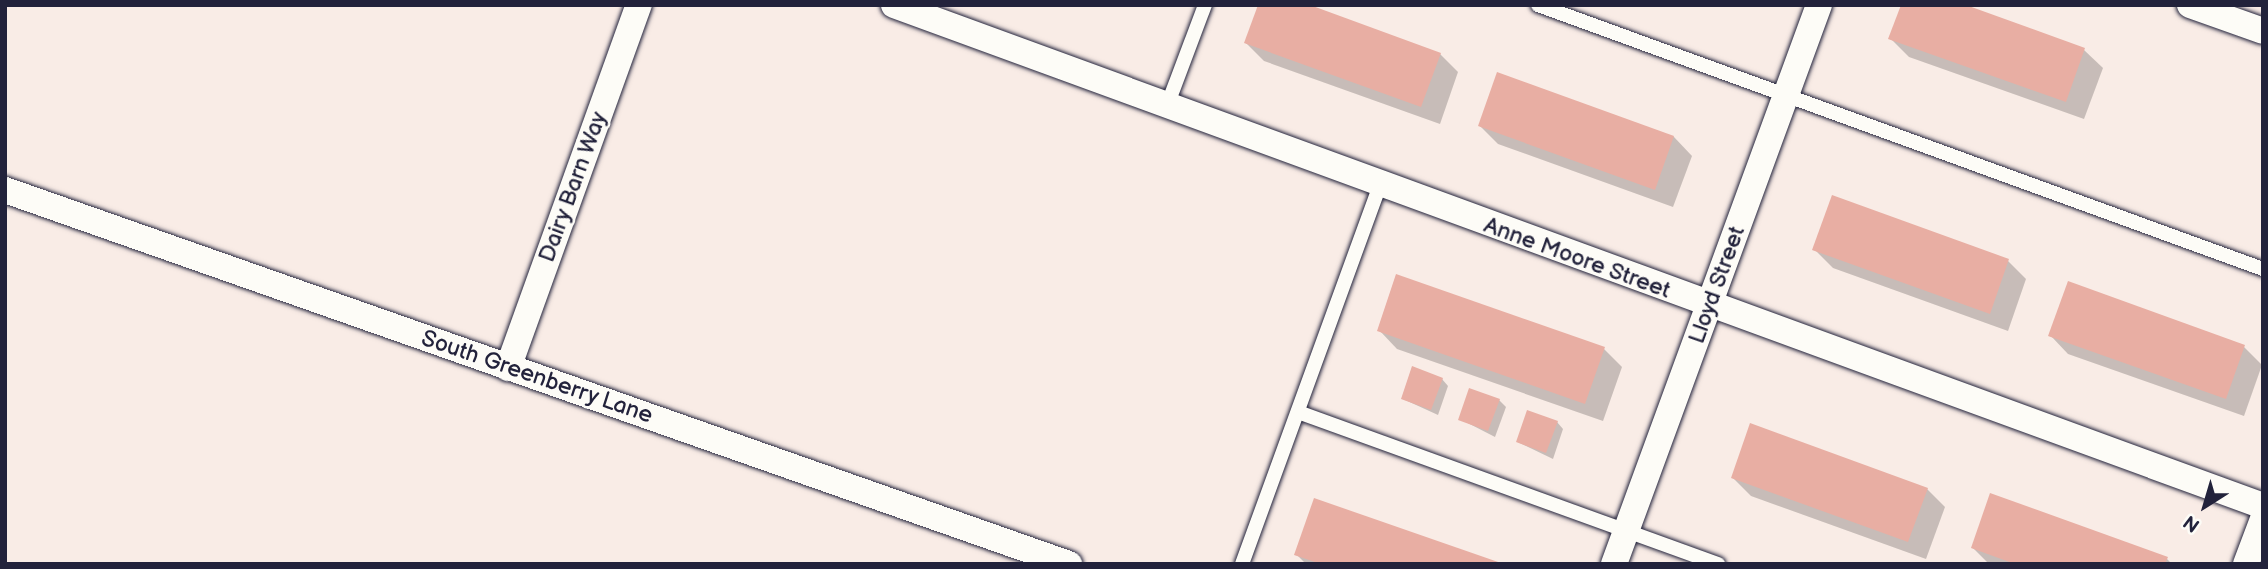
<!DOCTYPE html>
<html>
<head>
<meta charset="utf-8">
<style>
	body { margin:0 }
	#map { position:relative; width:2268px; height:569px; overflow:hidden; background:#f9ece6; font-family:"Balsamiq Sans",sans-serif }
	div>[style] { position:absolute }
	[style*='--x'] { left:calc(var(--x)*1px); top:calc(var(--y)*1px); width:calc(var(--w)*1px); rotate:calc(var(--a)*1deg) }
	.shadow>* { inset:0; background:#0003 }
	.building>* { inset:0; background:#e8aea3 }
	.roads { filter:drop-shadow(0 0 2px #22223b) drop-shadow(0 0 2px #22223b) }
	.service>* { height:14px; margin:-7px; padding:0 7px; transform-origin:7px; border-radius:7px; background:#fdfcf7 }
	.minor>* { height:26px; margin:-13px; padding:0 13px; transform-origin:13px; border-radius:13px; background:#fdfcf7 }
	span { translate:-50% -50%; white-space:nowrap; text-align:center; line-height:1.15; -webkit-text-stroke:5px #fdfcf7; paint-order:stroke }
	.street-label { font-size:23px; color:#22223b }
	.frame { position:absolute; inset:0; border:7px solid #22223b; pointer-events:none }
	.north { position:absolute; left:2170px; top:471px; width:70px; height:70px; -webkit-text-stroke:5px #fdfcf7; paint-order:stroke; rotate:217deg; font-size:19px; font-weight:700; line-height:28px; text-align:center; color:#22223b }
	.north::after { content:''; display:block; margin:auto; width:24px; height:32px; background:#22223b; clip-path:polygon(50% 0,100% 100%,50% 72%,0 100%) }
</style>
</head>
<body>
<div id="map">
	<div class="shadow">
		<div style="clip-path:polygon(1890px 38px,2084px 50px,2103px 68px,2084px 119px,1909px 57px)"></div>
		<div style="clip-path:polygon(1246px 43px,1440px 54px,1458px 72px,1440px 124px,1264px 61px)"></div>
		<div style="clip-path:polygon(1498px 74px,1674px 137px,1692px 156px,1673px 207px,1498px 144px,1480px 126px)"></div>
		<div style="clip-path:polygon(1814px 249px,2008px 261px,2026px 279px,2008px 331px,1833px 268px)"></div>
		<div style="clip-path:polygon(1379px 330px,1604px 349px,1622px 367px,1603px 421px,1397px 349px)"></div>
		<div style="clip-path:polygon(2050px 335px,2244px 347px,2262px 365px,2244px 416px,2068px 354px)"></div>
		<div style="clip-path:polygon(1442px 379px,1448px 386px,1438px 415px,1403px 399px)"></div>
		<div style="clip-path:polygon(1499px 400px,1506px 407px,1495px 437px,1460px 419px)"></div>
		<div style="clip-path:polygon(1557px 422px,1563px 429px,1553px 459px,1518px 442px)"></div>
		<div style="clip-path:polygon(1733px 478px,1927px 489px,1945px 507px,1926px 559px,1751px 496px)"></div>
		<div style="clip-path:polygon(1973px 548px,2167px 559px,2172px 564px,1989px 564px)"></div>
		<div style="clip-path:polygon(1296px 554px,1497px 564px,1306px 564px)"></div>
	</div>
	<div class="building">
		<div style="clip-path:polygon(1258px 5px,1310px 5px,1441px 53px,1421px 107px,1244px 43px)"></div>
		<div style="clip-path:polygon(1901px 5px,1966px 5px,2085px 48px,2066px 102px,1888px 39px)"></div>
		<div style="clip-path:polygon(1497px 72px,1674px 136px,1655px 190px,1478px 126px)"></div>
		<div style="clip-path:polygon(1832px 195px,2009px 259px,1990px 314px,1812px 250px)"></div>
		<div style="clip-path:polygon(1396px 274px,1605px 347px,1585px 404px,1377px 331px)"></div>
		<div style="clip-path:polygon(2068px 281px,2245px 345px,2226px 399px,2048px 336px)"></div>
		<div style="clip-path:polygon(1412px 366px,1443px 378px,1431px 410px,1401px 399px)"></div>
		<div style="clip-path:polygon(1469px 388px,1500px 399px,1488px 431px,1458px 420px)"></div>
		<div style="clip-path:polygon(1527px 410px,1558px 421px,1546px 453px,1516px 442px)"></div>
		<div style="clip-path:polygon(1750px 423px,1928px 488px,1908px 542px,1731px 478px)"></div>
		<div style="clip-path:polygon(1990px 493px,2168px 557px,2165px 564px,2015px 564px,1971px 548px)"></div>
		<div style="clip-path:polygon(1314px 498px,1501px 563px,1501px 564px,1321px 564px,1294px 555px)"></div>
	</div>
	<div class="roads">
		<div class="service">
			<div style="--x:1538;--y:5;--w:772;--a:20.01"></div>
			<div style="--x:1167;--y:106;--w:108;--a:-69.4"></div>
			<div style="--x:1298;--y:412;--w:447;--a:19.9"></div>
			<div style="--x:1242;--y:564;--w:403;--a:-70"></div>
		</div>
		<div class="minor">
			<div style="--x:894;--y:5;--w:1458;--a:20.1"></div>
			<div style="--x:2190;--y:5;--w:77;--a:19.6"></div>
			<div style="--x:5;--y:190;--w:1128;--a:19.37"></div>
			<div style="--x:508;--y:368;--w:386;--a:-70.2"></div>
			<div style="--x:1614;--y:564;--w:595;--a:-69.86"></div>
			<div style="--x:2246;--y:564;--w:48;--a:-69.3"></div>
		</div>
	</div>
	<div class="street-label">
		<span style="left:573px;top:187px;rotate:-70deg">Dairy Barn Way</span>
		<span style="left:1577px;top:258px;rotate:20deg">Anne Moore Street</span>
		<span style="left:1717px;top:285px;rotate:-70deg">Lloyd Street</span>
		<span style="left:537px;top:377px;rotate:19deg">South Greenberry Lane</span>
	</div>
	<div class="frame"></div>
	<div class="north">N</div>
</div>
</body>
</html>
